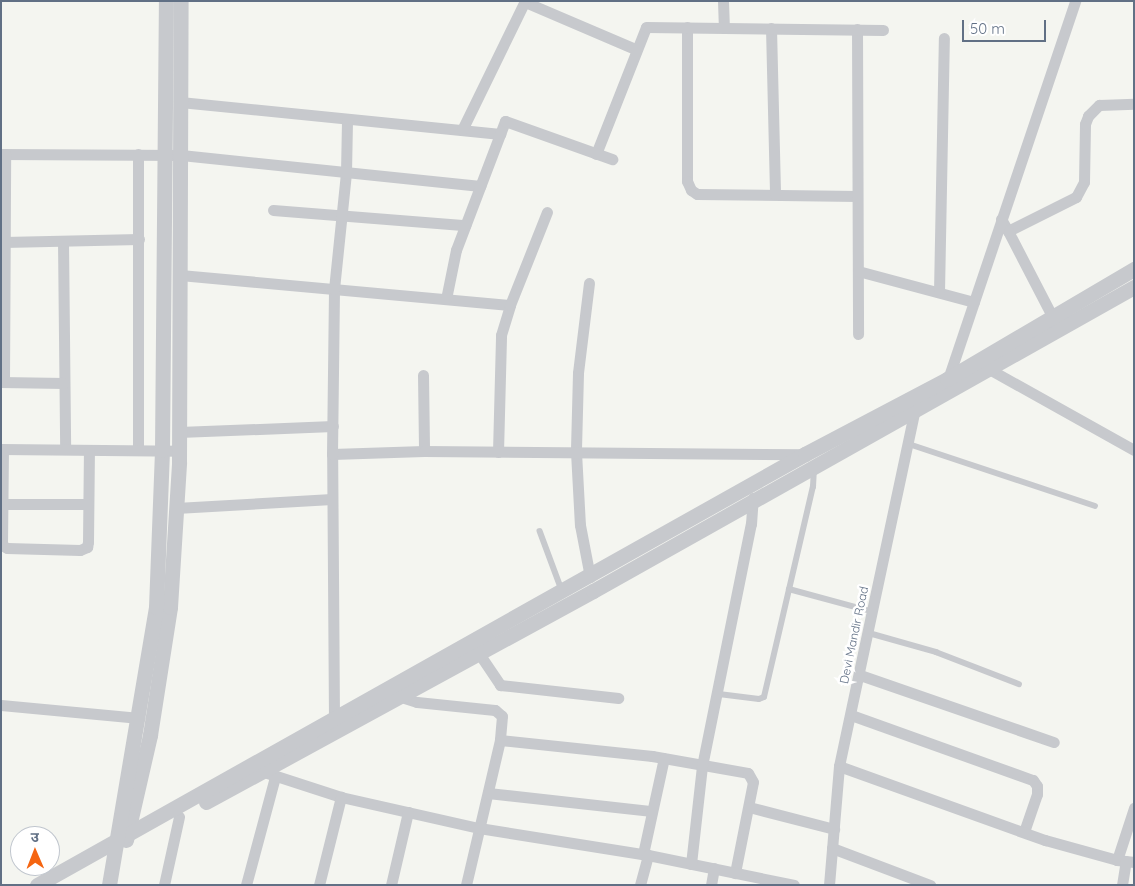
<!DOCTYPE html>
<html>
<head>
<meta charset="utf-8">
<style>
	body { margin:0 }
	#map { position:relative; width:1135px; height:886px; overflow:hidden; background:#f4f5f0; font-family:Quicksand,"Noto Sans Devanagari",sans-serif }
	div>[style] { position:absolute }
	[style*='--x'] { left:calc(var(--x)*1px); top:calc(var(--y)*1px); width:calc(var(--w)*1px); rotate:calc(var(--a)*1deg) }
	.service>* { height:5.5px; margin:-2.75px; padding:0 2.75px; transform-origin:2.75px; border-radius:2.75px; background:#c7c9cd }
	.minor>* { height:11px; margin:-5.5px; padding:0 5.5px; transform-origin:5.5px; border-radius:5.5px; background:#c7c9cd }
	.tertiary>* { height:15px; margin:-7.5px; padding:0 7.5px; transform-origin:7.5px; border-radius:7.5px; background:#c7c9cd }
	span { translate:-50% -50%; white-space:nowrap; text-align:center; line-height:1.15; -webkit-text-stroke:5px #fff; paint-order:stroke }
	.street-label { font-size:12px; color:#617085 }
	.frame { position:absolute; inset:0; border:2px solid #617085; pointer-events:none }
	.north { position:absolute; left:10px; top:826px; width:50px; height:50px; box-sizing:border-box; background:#fff; border:1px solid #c0c6ce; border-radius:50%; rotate:359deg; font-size:14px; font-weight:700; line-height:20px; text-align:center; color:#617085 }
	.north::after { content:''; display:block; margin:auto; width:18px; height:22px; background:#f56511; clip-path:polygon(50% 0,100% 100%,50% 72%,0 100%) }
	.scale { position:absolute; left:962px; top:20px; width:84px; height:22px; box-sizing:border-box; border:2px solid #617085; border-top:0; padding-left:6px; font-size:15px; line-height:18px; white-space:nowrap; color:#617085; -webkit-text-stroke:4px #fff; paint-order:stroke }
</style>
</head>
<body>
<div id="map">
	<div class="service">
		<div style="--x:909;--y:444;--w:196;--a:18.4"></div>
		<div style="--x:540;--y:531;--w:63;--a:69.6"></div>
		<div style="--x:789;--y:589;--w:88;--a:15.1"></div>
		<div style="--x:869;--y:633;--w:70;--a:15.8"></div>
		<div style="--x:936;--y:652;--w:89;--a:21.1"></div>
		<div style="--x:719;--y:694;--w:40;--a:7.1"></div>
		<div style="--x:759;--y:699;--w:5;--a:-22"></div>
		<div style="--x:764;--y:697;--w:216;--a:-76.9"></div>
		<div style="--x:813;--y:487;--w:19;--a:-87"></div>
	</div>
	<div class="minor">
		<div style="--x:723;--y:1;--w:27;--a:88"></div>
		<div style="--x:525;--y:2;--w:120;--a:23.1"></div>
		<div style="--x:687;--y:27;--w:154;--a:90"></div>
		<div style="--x:687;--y:181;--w:10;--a:66"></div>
		<div style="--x:691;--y:190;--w:7;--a:34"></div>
		<div style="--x:697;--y:194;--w:160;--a:0.7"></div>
		<div style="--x:771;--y:28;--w:166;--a:88.6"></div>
		<div style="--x:857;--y:29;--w:305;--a:89.8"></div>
		<div style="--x:180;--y:102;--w:322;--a:5.7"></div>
		<div style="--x:462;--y:130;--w:144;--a:-64"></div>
		<div style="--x:1;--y:154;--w:180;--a:0.3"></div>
		<div style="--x:181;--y:155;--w:301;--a:5.9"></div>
		<div style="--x:596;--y:154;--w:136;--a:-68.5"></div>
		<div style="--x:646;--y:27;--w:237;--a:0.7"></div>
		<div style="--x:273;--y:210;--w:193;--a:4.5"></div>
		<div style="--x:1001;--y:219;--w:14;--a:60"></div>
		<div style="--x:1008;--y:231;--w:76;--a:-26.6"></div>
		<div style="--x:1076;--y:197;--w:17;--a:-62"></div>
		<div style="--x:1084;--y:182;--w:58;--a:-89"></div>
		<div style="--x:1085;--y:124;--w:9;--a:-69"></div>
		<div style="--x:1088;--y:116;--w:16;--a:-45"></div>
		<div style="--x:1099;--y:105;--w:35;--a:-2"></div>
		<div style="--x:1008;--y:231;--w:96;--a:62.6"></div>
		<div style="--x:63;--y:241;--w:208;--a:89.4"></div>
		<div style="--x:4;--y:242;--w:135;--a:-1.3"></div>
		<div style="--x:858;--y:271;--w:120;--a:15"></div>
		<div style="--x:180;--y:275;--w:331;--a:5.2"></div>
		<div style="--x:589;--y:283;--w:91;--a:97"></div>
		<div style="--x:578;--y:373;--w:79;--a:91.5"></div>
		<div style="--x:576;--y:452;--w:73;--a:86.9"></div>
		<div style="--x:580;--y:525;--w:53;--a:79.1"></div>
		<div style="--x:939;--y:292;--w:254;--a:-88.9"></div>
		<div style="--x:446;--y:299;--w:50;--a:-78.5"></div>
		<div style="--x:456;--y:250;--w:138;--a:-69.2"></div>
		<div style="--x:505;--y:121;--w:114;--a:19.6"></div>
		<div style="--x:989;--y:369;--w:166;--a:29.2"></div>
		<div style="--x:423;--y:375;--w:76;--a:89.2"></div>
		<div style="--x:1;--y:382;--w:63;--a:0.9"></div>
		<div style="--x:4;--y:382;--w:228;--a:-89.7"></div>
		<div style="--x:947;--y:382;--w:402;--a:-71.4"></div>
		<div style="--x:179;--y:432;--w:154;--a:-2.2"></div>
		<div style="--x:138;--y:448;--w:294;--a:-90"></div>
		<div style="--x:1;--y:449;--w:178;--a:0.6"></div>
		<div style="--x:3;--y:449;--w:96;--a:90.6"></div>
		<div style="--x:2;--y:545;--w:6;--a:31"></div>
		<div style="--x:7;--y:548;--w:73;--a:1.6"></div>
		<div style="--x:80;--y:550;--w:8;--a:-23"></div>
		<div style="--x:87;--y:547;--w:5;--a:-79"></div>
		<div style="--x:88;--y:542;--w:92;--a:-89.4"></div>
		<div style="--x:498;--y:452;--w:117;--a:-88.5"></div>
		<div style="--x:501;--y:335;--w:31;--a:-73"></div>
		<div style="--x:510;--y:305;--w:100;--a:-68.3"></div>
		<div style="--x:332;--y:454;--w:92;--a:-1.9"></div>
		<div style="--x:424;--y:451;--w:381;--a:0.5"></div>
		<div style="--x:2;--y:504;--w:86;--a:0"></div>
		<div style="--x:176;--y:508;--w:156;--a:-3.3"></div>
		<div style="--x:478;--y:652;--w:40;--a:56"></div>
		<div style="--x:500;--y:685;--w:119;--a:6.3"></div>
		<div style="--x:860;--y:675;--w:205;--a:19.1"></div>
		<div style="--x:395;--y:695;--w:23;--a:18"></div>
		<div style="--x:417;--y:702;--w:78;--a:5.9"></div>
		<div style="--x:495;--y:710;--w:9;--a:41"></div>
		<div style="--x:502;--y:716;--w:24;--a:95"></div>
		<div style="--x:500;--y:740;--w:149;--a:103.2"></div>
		<div style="--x:1;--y:705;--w:139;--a:5.4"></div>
		<div style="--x:851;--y:715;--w:193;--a:19.7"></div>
		<div style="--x:1033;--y:780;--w:7;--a:56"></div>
		<div style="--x:1037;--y:786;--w:8;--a:90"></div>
		<div style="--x:1037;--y:794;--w:40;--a:108.9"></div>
		<div style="--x:334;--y:719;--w:265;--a:-90.4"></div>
		<div style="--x:332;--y:454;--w:165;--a:-89.3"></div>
		<div style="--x:334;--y:289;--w:117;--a:-84.1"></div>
		<div style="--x:346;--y:173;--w:54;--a:-88.9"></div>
		<div style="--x:500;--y:740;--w:153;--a:6"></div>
		<div style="--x:652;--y:756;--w:97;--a:10"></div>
		<div style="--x:748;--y:773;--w:10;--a:61"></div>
		<div style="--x:753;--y:782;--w:93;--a:101.2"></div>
		<div style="--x:839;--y:766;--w:219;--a:19.8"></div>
		<div style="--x:1045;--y:840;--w:75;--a:15.5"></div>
		<div style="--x:1117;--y:860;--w:17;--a:7"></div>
		<div style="--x:264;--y:772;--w:81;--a:18"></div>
		<div style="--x:341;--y:797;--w:141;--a:12.7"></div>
		<div style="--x:479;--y:828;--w:171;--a:9.1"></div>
		<div style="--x:648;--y:855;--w:149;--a:11.6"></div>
		<div style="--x:488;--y:793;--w:165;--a:6.3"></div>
		<div style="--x:749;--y:807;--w:88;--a:14.5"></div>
		<div style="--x:832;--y:848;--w:105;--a:20.7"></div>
		<div style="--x:643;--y:854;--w:98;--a:-77.7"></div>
		<div style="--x:1117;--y:860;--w:55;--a:-71.9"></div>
		<div style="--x:691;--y:864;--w:99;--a:-83.6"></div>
		<div style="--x:702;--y:766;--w:247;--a:-78.6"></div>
		<div style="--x:751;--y:524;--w:26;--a:-86"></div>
		<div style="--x:164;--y:885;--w:70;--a:-77.6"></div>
		<div style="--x:246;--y:885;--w:112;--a:-75"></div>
		<div style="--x:319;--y:885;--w:91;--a:-76"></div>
		<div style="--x:391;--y:885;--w:75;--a:-76.9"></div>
		<div style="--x:640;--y:885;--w:31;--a:-75"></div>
		<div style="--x:711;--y:885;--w:17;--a:-80"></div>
		<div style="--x:829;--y:885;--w:119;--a:-85.2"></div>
		<div style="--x:839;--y:766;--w:369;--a:-78"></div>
		<div style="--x:1122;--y:885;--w:24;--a:-81"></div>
	</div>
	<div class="tertiary">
		<div style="--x:206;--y:802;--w:441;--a:-28.6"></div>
		<div style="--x:593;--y:591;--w:621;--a:-29.33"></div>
		<div style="--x:126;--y:840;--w:108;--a:-77.1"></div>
		<div style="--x:150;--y:735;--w:130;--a:-81.1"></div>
		<div style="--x:170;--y:607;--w:145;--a:-86.4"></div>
		<div style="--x:179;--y:462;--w:461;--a:-89.8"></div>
		<div style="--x:37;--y:885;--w:881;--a:-29.3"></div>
		<div style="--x:805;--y:454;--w:161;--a:-27.8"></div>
		<div style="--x:947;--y:379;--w:217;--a:-30.5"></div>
		<div style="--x:109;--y:885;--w:282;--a:-80.4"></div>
		<div style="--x:156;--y:607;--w:157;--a:-87.8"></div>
		<div style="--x:162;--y:450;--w:449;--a:-89.5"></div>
	</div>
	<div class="street-label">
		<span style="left:854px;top:635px;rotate:-78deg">Devi Mandir Road</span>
	</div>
	<div class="frame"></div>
	<div class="north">उ</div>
	<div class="scale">50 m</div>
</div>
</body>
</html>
